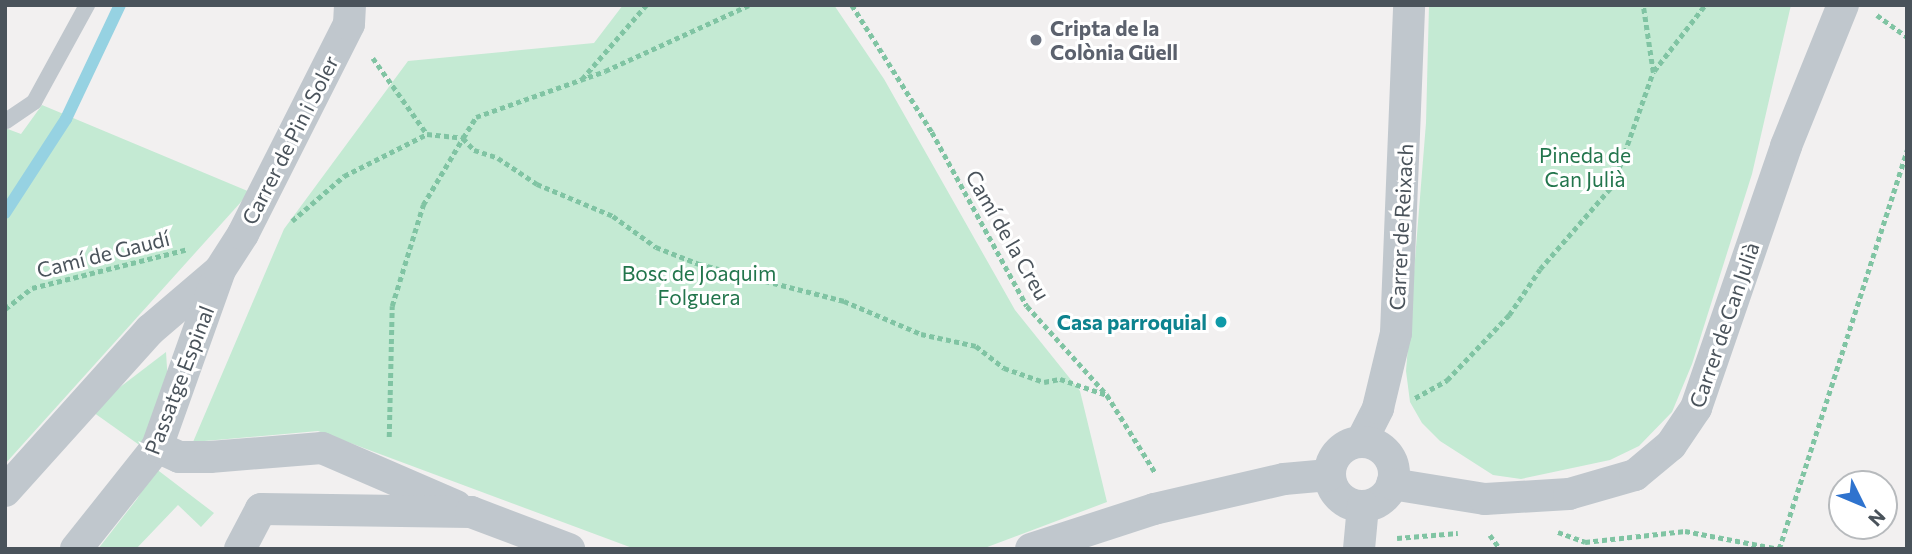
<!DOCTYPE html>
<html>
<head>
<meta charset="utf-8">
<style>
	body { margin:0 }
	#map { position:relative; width:1912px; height:554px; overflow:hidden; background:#f2f0f0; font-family:Commissioner,sans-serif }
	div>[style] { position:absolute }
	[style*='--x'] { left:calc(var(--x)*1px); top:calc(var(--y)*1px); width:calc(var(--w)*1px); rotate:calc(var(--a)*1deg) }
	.green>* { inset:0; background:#c4ead3 }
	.stream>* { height:12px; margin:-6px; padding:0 6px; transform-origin:6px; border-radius:6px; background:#96d2e2 }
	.path>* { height:4.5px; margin-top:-2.25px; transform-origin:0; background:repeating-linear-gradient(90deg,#80c4a3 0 5px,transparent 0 8.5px) }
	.service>* { height:16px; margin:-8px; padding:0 8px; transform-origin:8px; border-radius:8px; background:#c0c7cd }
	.minor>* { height:32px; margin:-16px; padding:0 16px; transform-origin:16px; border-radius:16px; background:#c0c7cd }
	.minor>.ring { margin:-16px; padding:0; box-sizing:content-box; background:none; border:32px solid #c0c7cd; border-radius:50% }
	.dots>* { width:19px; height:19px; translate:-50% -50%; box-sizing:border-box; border:4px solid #fff; border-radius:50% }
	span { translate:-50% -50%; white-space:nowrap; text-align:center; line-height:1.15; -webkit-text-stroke:6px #fff; paint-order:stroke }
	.worship-label { font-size:21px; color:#5b616d; font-weight:700 }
	.left { translate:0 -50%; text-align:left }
	.street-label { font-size:21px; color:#4a535b }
	.park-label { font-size:21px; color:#22754c }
	.culture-label { font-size:21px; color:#0d838f; font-weight:700 }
	.right { translate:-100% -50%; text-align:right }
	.frame { position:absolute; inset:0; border:7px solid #4a535b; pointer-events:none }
	.north { position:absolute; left:1828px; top:470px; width:70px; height:70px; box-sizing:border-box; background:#fff; border:2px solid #b7babd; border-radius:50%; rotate:133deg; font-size:19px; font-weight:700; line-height:28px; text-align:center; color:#4a535b }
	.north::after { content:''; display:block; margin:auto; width:24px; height:32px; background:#2f73ce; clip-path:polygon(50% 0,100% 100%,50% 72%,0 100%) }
</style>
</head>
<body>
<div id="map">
	<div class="green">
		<div style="clip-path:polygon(623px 5px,834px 5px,884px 79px,1015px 310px,1080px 391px,1107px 502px,982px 549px,635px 549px,318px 431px,193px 442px,284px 229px,408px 61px,594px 43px)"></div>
		<div style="clip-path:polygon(1429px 5px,1791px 5px,1752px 174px,1692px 364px,1672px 412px,1639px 446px,1610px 460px,1521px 479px,1493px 475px,1440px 441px,1422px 423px,1410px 402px,1406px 371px,1426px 123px)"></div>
		<div style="clip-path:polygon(42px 105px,250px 192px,5px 464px,5px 128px,21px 134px)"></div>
		<div style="clip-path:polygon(166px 352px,168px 383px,145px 449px,90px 410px)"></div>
		<div style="clip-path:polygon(155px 468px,214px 513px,201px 527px,178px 505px,136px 549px,98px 549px,137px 499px)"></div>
	</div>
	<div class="stream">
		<div style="--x:5;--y:213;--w:112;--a:-57"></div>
		<div style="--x:66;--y:119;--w:126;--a:-64.7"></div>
	</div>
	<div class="path">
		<div style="--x:852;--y:5;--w:150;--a:57.8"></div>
		<div style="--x:932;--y:132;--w:198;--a:61.4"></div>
		<div style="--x:1027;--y:306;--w:120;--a:48"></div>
		<div style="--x:1107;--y:395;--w:91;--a:58.1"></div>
		<div style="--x:1877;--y:15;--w:37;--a:36"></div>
		<div style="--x:373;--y:58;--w:93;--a:54.6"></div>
		<div style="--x:1654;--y:71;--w:83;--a:-52.3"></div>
		<div style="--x:582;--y:79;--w:98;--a:-49.1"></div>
		<div style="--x:292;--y:221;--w:69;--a:-40.9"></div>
		<div style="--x:344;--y:176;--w:93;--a:-26.8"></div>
		<div style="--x:427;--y:134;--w:36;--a:6"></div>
		<div style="--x:463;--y:138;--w:25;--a:-58"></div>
		<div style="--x:476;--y:117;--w:137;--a:-19.6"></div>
		<div style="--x:605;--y:71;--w:158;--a:-24.6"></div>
		<div style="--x:5;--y:309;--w:34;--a:-38"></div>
		<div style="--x:32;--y:288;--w:161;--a:-14"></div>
		<div style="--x:1415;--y:398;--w:37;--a:-29"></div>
		<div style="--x:1447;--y:380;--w:90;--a:-46.4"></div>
		<div style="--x:1509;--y:315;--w:55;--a:-56"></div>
		<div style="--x:1540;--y:269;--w:111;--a:-49"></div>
		<div style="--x:1613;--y:185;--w:120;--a:-70.5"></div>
		<div style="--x:1653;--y:72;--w:68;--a:-98.5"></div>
		<div style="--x:389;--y:437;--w:131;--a:-88.7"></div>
		<div style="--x:392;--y:306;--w:106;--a:-72.9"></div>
		<div style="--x:423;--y:205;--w:78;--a:-59.2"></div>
		<div style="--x:463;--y:138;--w:16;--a:47"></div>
		<div style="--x:474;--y:150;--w:25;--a:18"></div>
		<div style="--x:498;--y:158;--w:47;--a:33.7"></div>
		<div style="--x:537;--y:184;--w:82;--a:22.8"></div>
		<div style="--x:613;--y:216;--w:53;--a:35.8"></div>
		<div style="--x:656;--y:247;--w:46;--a:21.6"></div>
		<div style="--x:699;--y:264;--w:150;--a:14.3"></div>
		<div style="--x:844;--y:301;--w:84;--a:23.2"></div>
		<div style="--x:921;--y:334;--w:56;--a:12.3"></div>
		<div style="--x:976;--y:346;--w:36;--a:38"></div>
		<div style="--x:1004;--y:368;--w:42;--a:19.3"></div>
		<div style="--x:1044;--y:382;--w:16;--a:-11"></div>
		<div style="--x:1060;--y:379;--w:50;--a:18.8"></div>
		<div style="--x:1558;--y:532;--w:29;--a:20"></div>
		<div style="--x:1585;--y:542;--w:101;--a:-6.3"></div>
		<div style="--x:1685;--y:531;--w:96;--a:10.8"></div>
		<div style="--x:1779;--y:549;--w:419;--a:-72.2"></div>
		<div style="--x:1490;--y:535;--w:17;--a:54"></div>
		<div style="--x:1397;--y:538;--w:61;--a:-4.7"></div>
	</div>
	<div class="service">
		<div style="--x:6;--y:121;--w:34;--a:-34"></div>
		<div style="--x:34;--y:102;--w:111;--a:-61.3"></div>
	</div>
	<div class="minor">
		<div style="--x:1361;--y:442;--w:38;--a:-63"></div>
		<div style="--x:1378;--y:408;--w:77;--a:-76.5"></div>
		<div style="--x:1396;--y:333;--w:328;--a:-87.7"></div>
		<div class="ring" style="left:1330px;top:442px;width:32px;height:32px"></div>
		<div style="--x:157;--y:447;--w:24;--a:24"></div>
		<div style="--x:179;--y:457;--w:31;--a:0"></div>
		<div style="--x:210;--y:457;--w:112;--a:-4.6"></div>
		<div style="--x:322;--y:448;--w:146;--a:23.4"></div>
		<div style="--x:1392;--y:484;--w:94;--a:9.2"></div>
		<div style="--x:1485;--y:499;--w:84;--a:-3.4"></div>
		<div style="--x:1569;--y:494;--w:69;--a:-16.1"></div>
		<div style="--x:1635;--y:475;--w:47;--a:-39.8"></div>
		<div style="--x:1671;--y:445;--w:45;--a:-56"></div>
		<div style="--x:1696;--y:408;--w:277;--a:-71"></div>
		<div style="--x:1786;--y:146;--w:152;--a:-68"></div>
		<div style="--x:5;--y:491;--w:217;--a:-48"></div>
		<div style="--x:150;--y:330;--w:91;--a:-40.5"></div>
		<div style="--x:76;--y:549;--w:130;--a:-51.5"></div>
		<div style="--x:157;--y:447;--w:188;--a:-70.4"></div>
		<div style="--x:220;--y:270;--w:43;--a:-57.4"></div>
		<div style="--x:243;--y:234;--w:235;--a:-63.2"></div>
		<div style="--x:349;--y:24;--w:19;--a:-87"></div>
		<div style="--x:240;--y:549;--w:45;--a:-62.3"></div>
		<div style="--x:261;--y:509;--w:210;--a:0.8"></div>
		<div style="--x:471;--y:512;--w:105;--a:20.7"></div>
		<div style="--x:1031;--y:549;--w:129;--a:-18"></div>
		<div style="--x:1154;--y:509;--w:133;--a:-13"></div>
		<div style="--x:1284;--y:479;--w:45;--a:-5.1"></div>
		<div style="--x:1359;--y:549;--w:43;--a:-84.7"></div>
	</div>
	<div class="dots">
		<div style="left:1036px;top:40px;background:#6b7280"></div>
		<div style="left:1221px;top:322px;background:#0f9aa8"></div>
	</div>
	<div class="worship-label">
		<span class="left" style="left:1050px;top:40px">Cripta de la<br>Colònia Güell</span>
	</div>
	<div class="street-label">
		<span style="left:290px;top:140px;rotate:-63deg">Carrer de Pin i Soler</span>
		<span style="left:1401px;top:227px;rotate:-87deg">Carrer de Reixach</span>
		<span style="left:1008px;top:235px;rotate:60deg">Camí de la Creu</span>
		<span style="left:103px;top:254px;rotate:-14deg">Camí de Gaudí</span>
		<span style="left:1724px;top:325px;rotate:-71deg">Carrer de Can Julià</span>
		<span style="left:179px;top:380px;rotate:-69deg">Passatge Espinal</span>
	</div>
	<div class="park-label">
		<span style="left:1585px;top:167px">Pineda de<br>Can Julià</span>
		<span style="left:699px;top:285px">Bosc de Joaquim<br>Folguera</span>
	</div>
	<div class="culture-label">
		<span class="right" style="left:1207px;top:322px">Casa parroquial</span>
	</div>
	<div class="frame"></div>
	<div class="north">N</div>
</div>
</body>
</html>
